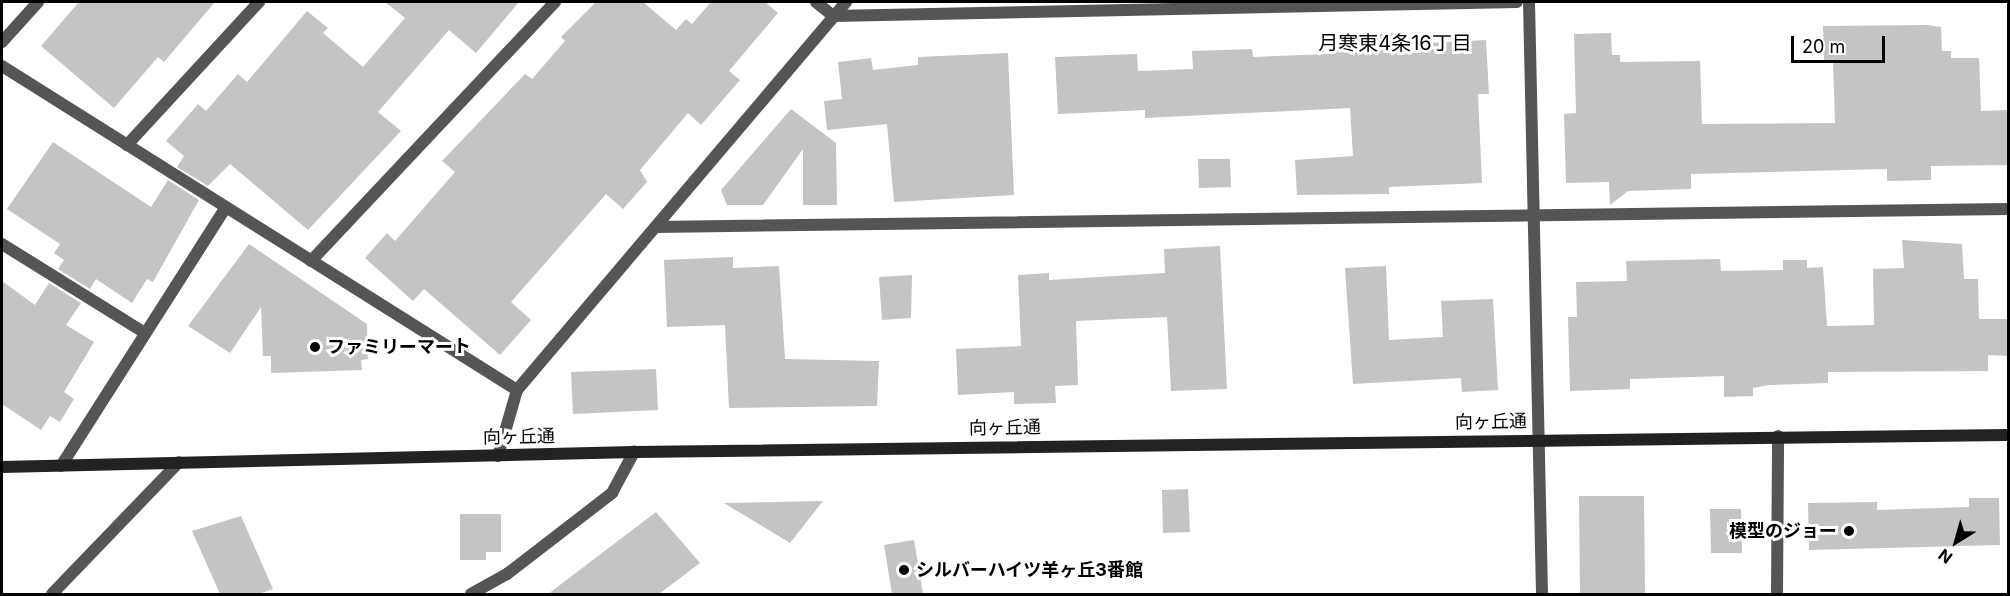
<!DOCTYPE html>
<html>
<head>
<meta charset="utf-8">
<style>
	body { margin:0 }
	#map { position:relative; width:2010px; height:596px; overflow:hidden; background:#fff; font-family:Inter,"Noto Sans JP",sans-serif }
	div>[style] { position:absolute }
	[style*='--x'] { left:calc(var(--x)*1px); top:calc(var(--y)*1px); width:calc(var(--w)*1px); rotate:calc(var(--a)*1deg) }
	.building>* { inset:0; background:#c4c4c4 }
	.street>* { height:12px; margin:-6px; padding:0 6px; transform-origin:6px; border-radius:6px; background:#555 }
	.secondary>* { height:12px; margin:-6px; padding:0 6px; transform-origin:6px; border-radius:6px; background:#222 }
	.dots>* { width:16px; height:16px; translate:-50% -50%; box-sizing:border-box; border:3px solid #fff; border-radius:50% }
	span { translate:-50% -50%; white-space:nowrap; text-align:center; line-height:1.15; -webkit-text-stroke:6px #fff; paint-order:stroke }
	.poi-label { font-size:18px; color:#000; font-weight:700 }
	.left { translate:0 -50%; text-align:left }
	.right { translate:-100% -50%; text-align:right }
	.street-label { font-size:18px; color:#000 }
	.neighbourhood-label { font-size:20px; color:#000 }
	.frame { position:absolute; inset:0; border:3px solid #000; pointer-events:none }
	.north { position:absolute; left:1926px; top:512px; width:60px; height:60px; -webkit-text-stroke:4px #fff; paint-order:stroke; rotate:217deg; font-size:16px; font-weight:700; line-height:24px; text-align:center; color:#000 }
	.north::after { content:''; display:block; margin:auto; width:21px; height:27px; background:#000; clip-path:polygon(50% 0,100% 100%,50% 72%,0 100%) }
	.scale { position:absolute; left:1791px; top:36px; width:94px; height:27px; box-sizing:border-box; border:3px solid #000; border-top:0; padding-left:8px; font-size:18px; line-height:21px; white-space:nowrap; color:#000; -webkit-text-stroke:4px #fff; paint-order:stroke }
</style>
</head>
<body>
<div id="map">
	<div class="building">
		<div style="clip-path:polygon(79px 2px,215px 2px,164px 62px,158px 57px,114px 108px,41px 46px)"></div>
		<div style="clip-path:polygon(385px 2px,519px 2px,476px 53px,449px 30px,378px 112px,401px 131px,308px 230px,230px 164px,208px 186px,177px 167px,184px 156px,166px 141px,198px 104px,206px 111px,238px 74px,247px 82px,307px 11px,328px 28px,323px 33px,363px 67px,405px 18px)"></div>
		<div style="clip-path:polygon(596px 2px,643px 2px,676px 30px,686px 19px,692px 24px,711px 2px,765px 2px,778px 13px,729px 71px,740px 80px,701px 125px,688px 113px,640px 170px,647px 182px,623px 209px,606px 194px,511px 302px,531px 320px,500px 355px,424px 289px,413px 301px,365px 258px,387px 233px,395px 241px,455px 172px,442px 161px,525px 74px,532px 79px,565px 41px,561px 37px)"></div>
		<div style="clip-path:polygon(1927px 25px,1941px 27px,1942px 51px,1951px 51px,1951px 58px,1979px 58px,1981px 111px,2008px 110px,2008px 165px,1931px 166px,1931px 180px,1887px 181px,1887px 169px,1691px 174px,1691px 189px,1628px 191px,1610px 205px,1609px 182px,1566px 183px,1564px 114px,1576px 113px,1574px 34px,1611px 33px,1612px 55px,1620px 55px,1620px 62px,1700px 61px,1702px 124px,1835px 123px,1833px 62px,1824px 63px,1823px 26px)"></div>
		<div style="clip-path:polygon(1405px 33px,1405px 44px,1486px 40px,1489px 94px,1478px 94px,1482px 183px,1389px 187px,1389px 194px,1297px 195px,1295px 160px,1353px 156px,1350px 108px,1145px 118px,1145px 110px,1058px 114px,1055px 57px,1137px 54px,1138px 71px,1193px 69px,1192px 51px,1252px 49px,1253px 57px,1329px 54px,1329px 36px)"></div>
		<div style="clip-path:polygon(1008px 53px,1014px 195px,894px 202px,887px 124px,827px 130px,824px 101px,842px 99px,838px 62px,871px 58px,873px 70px,918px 65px,918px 57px)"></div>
		<div style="clip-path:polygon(791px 109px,836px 143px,837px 205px,803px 205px,803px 149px,763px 205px,727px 205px,721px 190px)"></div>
		<div style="clip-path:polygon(53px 142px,151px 207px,168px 180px,199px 200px,153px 282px,147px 279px,132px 303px,96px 279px,90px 289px,58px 269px,64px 260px,54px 253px,60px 244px,7px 209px)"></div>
		<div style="clip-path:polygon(1198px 159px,1230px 159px,1231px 187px,1199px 188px)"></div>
		<div style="clip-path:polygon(1902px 240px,1962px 244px,1964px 279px,1978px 279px,1979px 319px,2008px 319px,2008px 356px,1988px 355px,1988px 371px,1828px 372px,1828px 383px,1769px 385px,1753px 388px,1753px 396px,1724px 397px,1724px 376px,1630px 379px,1630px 389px,1570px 391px,1568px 317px,1577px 317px,1576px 282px,1627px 281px,1626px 261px,1720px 259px,1721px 271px,1783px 270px,1783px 260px,1807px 260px,1807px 268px,1823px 267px,1827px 326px,1874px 325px,1873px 269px,1904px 268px)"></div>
		<div style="clip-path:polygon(249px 244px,367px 324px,368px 359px,361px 360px,362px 370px,271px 373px,271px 356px,263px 356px,261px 307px,230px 353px,188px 326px)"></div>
		<div style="clip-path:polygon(1220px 246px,1227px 389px,1171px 391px,1167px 317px,1076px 321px,1078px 385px,1055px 386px,1056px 403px,1014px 404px,1014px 392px,958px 395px,956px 349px,1021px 346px,1018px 275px,1049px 273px,1049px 280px,1165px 273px,1164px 249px)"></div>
		<div style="clip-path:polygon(733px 257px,733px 268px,779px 266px,785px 359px,879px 361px,877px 406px,729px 408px,725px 325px,667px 327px,664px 260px)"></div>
		<div style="clip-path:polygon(1386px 266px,1389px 340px,1443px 337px,1441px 301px,1493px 299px,1498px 390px,1462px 392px,1461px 378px,1353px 384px,1345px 268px)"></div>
		<div style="clip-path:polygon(912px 275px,911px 318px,882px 320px,879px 277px)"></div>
		<div style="clip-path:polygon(2px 281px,35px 305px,49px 283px,81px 303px,66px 325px,94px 342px,64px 392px,74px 399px,60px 422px,50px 416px,41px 430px,2px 404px)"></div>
		<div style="clip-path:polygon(656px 369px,658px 410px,573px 414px,571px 372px)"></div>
		<div style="clip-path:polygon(1188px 489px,1190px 532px,1163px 533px,1162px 490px)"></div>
		<div style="clip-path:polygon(1579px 496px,1644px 496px,1645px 594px,1580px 594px)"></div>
		<div style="clip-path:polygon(1969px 498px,1999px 498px,2000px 545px,1809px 550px,1808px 503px,1877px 502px,1877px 510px,1969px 507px)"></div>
		<div style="clip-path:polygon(823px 501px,790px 543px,724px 503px)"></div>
		<div style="clip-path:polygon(1710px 509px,1741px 509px,1742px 553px,1711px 553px)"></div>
		<div style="clip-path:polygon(656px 512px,700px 563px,659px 594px,548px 594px)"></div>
		<div style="clip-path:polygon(460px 514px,501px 514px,501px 552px,486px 552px,486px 560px,460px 560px)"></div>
		<div style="clip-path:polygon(241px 516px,273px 589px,259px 594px,220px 594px,192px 531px)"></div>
		<div style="clip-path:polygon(914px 540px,923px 594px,892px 594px,884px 545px)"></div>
	</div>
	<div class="street">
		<div style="--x:816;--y:2;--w:22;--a:39"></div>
		<div style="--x:833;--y:16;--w:684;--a:-1.17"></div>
		<div style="--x:1529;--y:2;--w:592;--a:88.74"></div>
		<div style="--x:2;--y:42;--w:54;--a:-48"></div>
		<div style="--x:2;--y:66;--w:608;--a:32.18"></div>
		<div style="--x:127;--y:145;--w:195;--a:-47.3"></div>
		<div style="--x:656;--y:227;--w:1352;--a:-0.76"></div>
		<div style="--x:2;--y:244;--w:168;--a:31.9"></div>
		<div style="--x:311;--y:261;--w:356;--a:-46.7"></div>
		<div style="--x:498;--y:456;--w:69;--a:-73.9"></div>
		<div style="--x:517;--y:390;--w:509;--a:-49.7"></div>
		<div style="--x:61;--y:466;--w:305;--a:-57.5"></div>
		<div style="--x:52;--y:594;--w:183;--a:-46.1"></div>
		<div style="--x:471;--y:594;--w:41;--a:-29.1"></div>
		<div style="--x:507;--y:574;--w:133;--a:-37.6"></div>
		<div style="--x:612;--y:493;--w:47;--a:-61.8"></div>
		<div style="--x:1777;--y:594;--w:158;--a:-89.6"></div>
	</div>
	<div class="secondary">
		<div style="--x:2;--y:467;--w:632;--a:-1.36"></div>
		<div style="--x:634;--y:452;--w:1374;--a:-0.71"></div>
	</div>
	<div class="dots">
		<div style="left:315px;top:347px;background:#000"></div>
		<div style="left:1849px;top:531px;background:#000"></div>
		<div style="left:904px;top:570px;background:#000"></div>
	</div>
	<div class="poi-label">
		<span class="left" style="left:327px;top:347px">ファミリーマート</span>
		<span class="right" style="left:1837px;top:531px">模型のジョー</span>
		<span class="left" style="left:916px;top:570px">シルバーハイツ羊ヶ丘3番館</span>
	</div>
	<div class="street-label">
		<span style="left:1491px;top:422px;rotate:-1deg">向ヶ丘通</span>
		<span style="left:1005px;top:428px;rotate:-1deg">向ヶ丘通</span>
		<span style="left:519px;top:437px;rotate:-1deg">向ヶ丘通</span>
	</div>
	<div class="neighbourhood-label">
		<span style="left:1395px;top:43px">月寒東4条16丁目</span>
	</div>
	<div class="frame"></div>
	<div class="north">N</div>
	<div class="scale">20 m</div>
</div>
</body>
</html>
